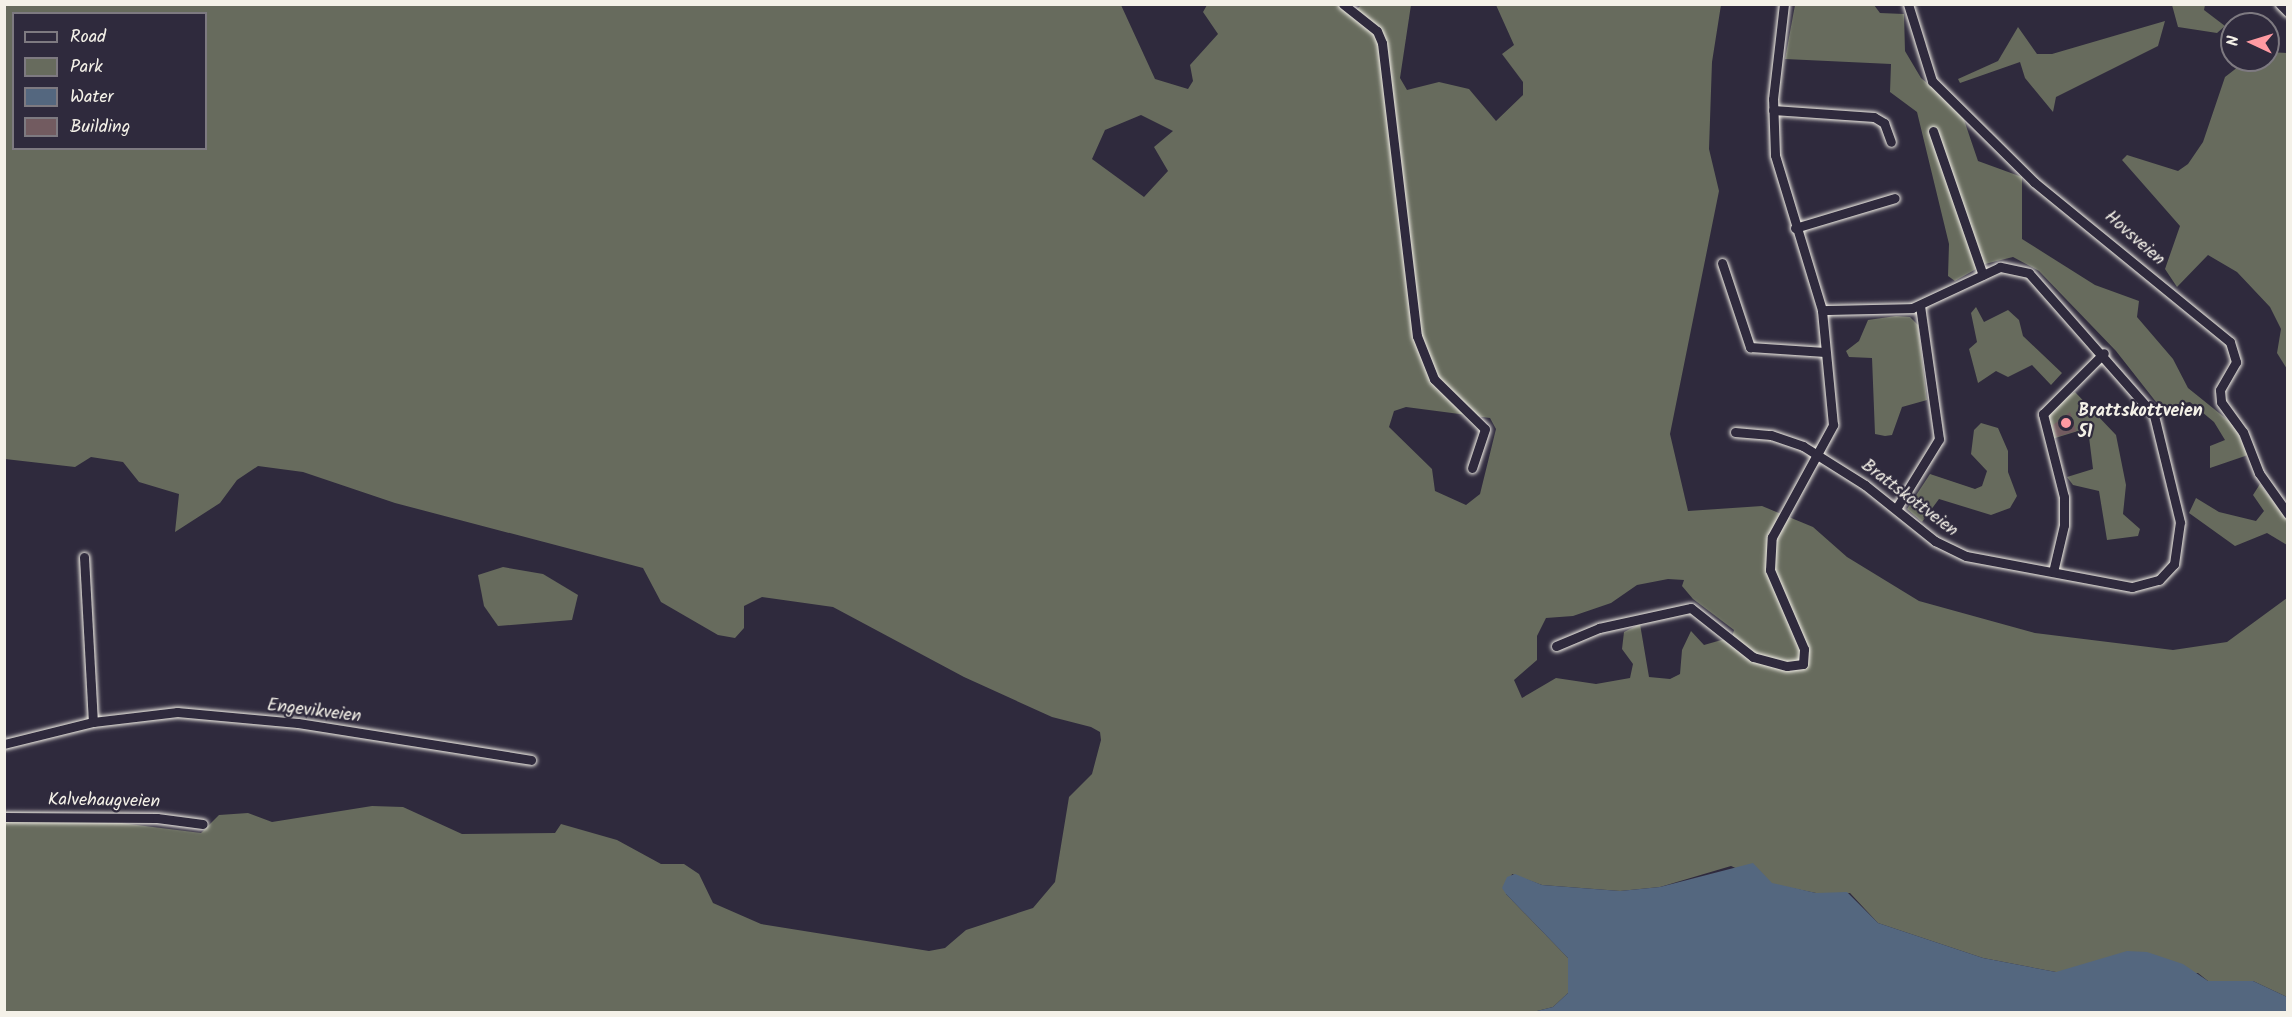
<!DOCTYPE html>
<html>
<head>
<meta charset="utf-8">
<style>
	body { margin:0 }
	#map { position:relative; width:2292px; height:1017px; overflow:hidden; background:#2f2a3d; font-family:Kalam,sans-serif }
	div>[style] { position:absolute }
	[style*='--x'] { left:calc(var(--x)*1px); top:calc(var(--y)*1px); width:calc(var(--w)*1px); rotate:calc(var(--a)*1deg) }
	.green>* { inset:0; background:#676b5d }
	.water>* { inset:0; background:#54677f }
	.building>* { inset:0; background:#725b60 }
	.roads { filter:drop-shadow(0 0 2px #f4f1e8) drop-shadow(0 0 2px #f4f1e8) }
	.minor>* { height:9px; margin:-4.5px; padding:0 4.5px; transform-origin:4.5px; border-radius:4.5px; background:#2f2a3d }
	.dots>* { width:16px; height:16px; translate:-50% -50%; box-sizing:border-box; border:3px solid #2f2a3d; border-radius:50% }
	span { translate:-50% -50%; white-space:nowrap; text-align:center; line-height:1.15; -webkit-text-stroke:4.5px #2f2a3d; paint-order:stroke }
	.street-label { font-size:18px; color:#f4f1e8 }
	.poi-label { font-size:18px; color:#f4f1e8; font-weight:700 }
	.left { translate:0 -50%; text-align:left }
	.frame { position:absolute; inset:0; border:6px solid #f4f1e8; pointer-events:none }
	.legend { position:absolute; left:12px; top:12px; width:195px; height:138px; box-sizing:border-box; background:#2f2a3d; border:2px solid #7e7a81; margin:0; padding:8px 10px; list-style:none; font-size:18px; color:#f4f1e8 }
	.legend li { display:flex; align-items:center; gap:12px; height:30px }
	.legend b { width:30px; border:2px solid #7e7a81 }
	.north { position:absolute; left:2220px; top:12px; width:60px; height:60px; box-sizing:border-box; background:#2f2a3d; border:2px solid #7e7a81; border-radius:50%; rotate:274deg; font-size:16px; font-weight:700; line-height:24px; text-align:center; color:#f4f1e8 }
	.north::after { content:''; display:block; margin:auto; width:21px; height:27px; background:#ff9aa2; clip-path:polygon(50% 0,100% 100%,50% 72%,0 100%) }
</style>
</head>
<body>
<div id="map">
	<div class="green">
		<div style="clip-path:polygon(evenodd,1350px 4px,1357px 9px,1361px 5px,1411px 5px,1400px 78px,1407px 90px,1439px 82px,1469px 89px,1496px 121px,1523px 95px,1523px 82px,1502px 54px,1514px 45px,1496px 5px,1721px 5px,1712px 62px,1709px 149px,1719px 191px,1670px 434px,1688px 511px,1762px 506px,1813px 527px,1847px 557px,1919px 601px,2035px 633px,2173px 650px,2227px 642px,2287px 598px,2287px 997px,2253px 981px,2208px 981px,2198px 973px,2056px 972px,1983px 958px,1878px 923px,1850px 893px,1816px 893px,1772px 884px,1731px 866px,1660px 887px,1620px 891px,1542px 885px,1512px 874px,1506px 894px,1568px 958px,1568px 993px,1553px 1007px,1533px 1012px,5px 1012px,5px 820px,121px 823px,201px 833px,219px 815px,248px 813px,272px 822px,372px 806px,403px 807px,462px 834px,555px 833px,561px 824px,617px 840px,661px 864px,684px 864px,699px 874px,713px 903px,761px 924px,929px 951px,945px 948px,966px 930px,1033px 908px,1055px 882px,1069px 797px,1092px 774px,1101px 740px,1100px 732px,1091px 727px,1052px 717px,964px 677px,833px 607px,762px 597px,744px 606px,744px 628px,735px 638px,718px 635px,661px 602px,643px 568px,395px 503px,303px 472px,258px 466px,237px 480px,220px 503px,175px 532px,179px 494px,139px 482px,123px 462px,91px 457px,75px 467px,5px 459px,5px 5px,1121px 5px,1155px 79px,1188px 89px,1193px 81px,1190px 65px,1218px 34px,1203px 12px,1207px 5px,1350px 4px,14px 14px,206px 14px,206px 148px,14px 148px,14px 14px,1350px 4px,1141px 115px,1173px 131px,1154px 147px,1168px 171px,1144px 197px,1092px 159px,1105px 130px,1141px 115px,1350px 4px,1406px 407px,1490px 418px,1496px 429px,1480px 494px,1466px 505px,1435px 491px,1432px 469px,1389px 427px,1394px 411px,1406px 407px,1350px 4px,1668px 579px,1684px 580px,1682px 586px,1693px 599px,1734px 630px,1732px 637px,1704px 645px,1691px 631px,1682px 650px,1680px 674px,1670px 679px,1649px 677px,1640px 624px,1624px 632px,1622px 649px,1633px 664px,1630px 678px,1596px 684px,1556px 678px,1522px 698px,1514px 680px,1537px 660px,1537px 636px,1546px 618px,1573px 616px,1611px 603px,1637px 585px,1668px 579px)"></div>
		<div style="clip-path:polygon(1795px 5px,1874px 5px,1880px 13px,1904px 14px,1905px 51px,1921px 78px,1961px 111px,1978px 161px,2022px 177px,2022px 239px,2095px 285px,2139px 301px,2137px 317px,2173px 359px,2188px 388px,2234px 425px,2248px 455px,2210px 468px,2210px 446px,2225px 440px,2214px 422px,2190px 402px,2160px 407px,2116px 351px,2039px 271px,2013px 257px,1985px 264px,1955px 281px,1948px 276px,1949px 244px,1917px 112px,1890px 92px,1891px 64px,1785px 59px)"></div>
		<div style="clip-path:polygon(2172px 5px,2205px 5px,2204px 10px,2225px 26px,2217px 33px,2178px 27px)"></div>
		<div style="clip-path:polygon(2165px 21px,2158px 46px,2056px 97px,2053px 112px,2025px 78px,2020px 62px,1960px 83px,1958px 79px,1998px 61px,2018px 27px,2037px 54px,2052px 54px)"></div>
		<div style="clip-path:polygon(2268px 52px,2287px 53px,2287px 369px,2277px 353px,2281px 329px,2270px 307px,2237px 272px,2208px 255px,2177px 287px,2165px 269px,2180px 226px,2122px 160px,2127px 155px,2178px 171px,2188px 164px,2203px 142px,2225px 77px,2247px 60px,2268px 60px)"></div>
		<div style="clip-path:polygon(1976px 307px,1984px 322px,2008px 310px,2019px 320px,2023px 336px,2062px 373px,2051px 385px,2032px 365px,2008px 377px,1996px 371px,1978px 383px,1969px 349px,1977px 342px,1971px 313px)"></div>
		<div style="clip-path:polygon(1896px 316px,1910px 317px,1918px 325px,1927px 400px,1902px 407px,1892px 435px,1885px 436px,1875px 434px,1872px 358px,1849px 357px,1846px 351px,1859px 341px,1868px 320px)"></div>
		<div style="clip-path:polygon(2075px 392px,2116px 435px,2126px 485px,2123px 514px,2140px 529px,2138px 536px,2107px 540px,2099px 491px,2073px 485px,2067px 477px,2093px 469px,2089px 437px,2078px 431px,2052px 439px,2049px 427px,2050px 408px)"></div>
		<div style="clip-path:polygon(1981px 423px,1998px 428px,2008px 451px,2008px 472px,2017px 496px,2010px 508px,1991px 515px,1939px 499px,1922px 522px,1907px 509px,1930px 474px,1975px 489px,1982px 486px,1987px 471px,1971px 454px,1974px 430px)"></div>
		<div style="clip-path:polygon(2260px 484px,2287px 520px,2287px 545px,2267px 533px,2235px 546px,2189px 513px,2196px 498px,2219px 512px,2256px 521px,2264px 511px,2253px 495px)"></div>
		<div style="clip-path:polygon(503px 567px,543px 574px,578px 595px,572px 620px,498px 626px,484px 606px,478px 575px)"></div>
	</div>
	<div class="water">
		<div style="clip-path:polygon(1753px 863px,1772px 883px,1816px 893px,1847px 892px,1878px 923px,1983px 958px,2056px 972px,2127px 951px,2147px 952px,2183px 964px,2208px 981px,2253px 981px,2287px 997px,2287px 1012px,1533px 1012px,1553px 1007px,1568px 993px,1568px 958px,1506px 894px,1502px 888px,1507px 877px,1515px 874px,1542px 885px,1620px 891px,1660px 887px)"></div>
	</div>
	<div class="building">
		<div style="clip-path:polygon(2070px 412px,2076px 431px,2056px 437px,2053px 425px)"></div>
	</div>
	<div class="roads">
		<div class="minor">
			<div style="--x:1343;--y:4;--w:43;--a:38.5"></div>
			<div style="--x:1377;--y:31;--w:13;--a:67"></div>
			<div style="--x:1382;--y:43;--w:295;--a:83.2"></div>
			<div style="--x:1417;--y:336;--w:46;--a:68.4"></div>
			<div style="--x:1434;--y:379;--w:71;--a:44.4"></div>
			<div style="--x:1485;--y:429;--w:41;--a:108.4"></div>
			<div style="--x:1908;--y:4;--w:81;--a:72.7"></div>
			<div style="--x:1932;--y:81;--w:144;--a:44.7"></div>
			<div style="--x:2034;--y:182;--w:253;--a:39.2"></div>
			<div style="--x:2230;--y:342;--w:21;--a:73"></div>
			<div style="--x:2236;--y:362;--w:32;--a:120"></div>
			<div style="--x:2220;--y:390;--w:12;--a:85"></div>
			<div style="--x:2221;--y:402;--w:37;--a:54"></div>
			<div style="--x:2243;--y:432;--w:44;--a:68.7"></div>
			<div style="--x:2259;--y:473;--w:50;--a:54.7"></div>
			<div style="--x:2280;--y:4;--w:11;--a:45"></div>
			<div style="--x:1773;--y:110;--w:101;--a:4"></div>
			<div style="--x:1874;--y:117;--w:12;--a:31"></div>
			<div style="--x:1884;--y:123;--w:20;--a:70"></div>
			<div style="--x:1933;--y:131;--w:152;--a:70.9"></div>
			<div style="--x:1795;--y:228;--w:104;--a:-16.7"></div>
			<div style="--x:1722;--y:263;--w:89;--a:71.6"></div>
			<div style="--x:1750;--y:347;--w:75;--a:3.8"></div>
			<div style="--x:1735;--y:432;--w:36;--a:5"></div>
			<div style="--x:1771;--y:435;--w:34;--a:19"></div>
			<div style="--x:1803;--y:446;--w:73;--a:32.2"></div>
			<div style="--x:1865;--y:485;--w:90;--a:38.7"></div>
			<div style="--x:1935;--y:541;--w:34;--a:26"></div>
			<div style="--x:1966;--y:556;--w:169;--a:10.6"></div>
			<div style="--x:2132;--y:587;--w:28;--a:-15"></div>
			<div style="--x:2159;--y:580;--w:22;--a:-47"></div>
			<div style="--x:2174;--y:564;--w:42;--a:-81.9"></div>
			<div style="--x:2180;--y:522;--w:110;--a:-103.7"></div>
			<div style="--x:2154;--y:415;--w:189;--a:-131.4"></div>
			<div style="--x:2029;--y:273;--w:30;--a:-168"></div>
			<div style="--x:2000;--y:267;--w:97;--a:155"></div>
			<div style="--x:1912;--y:308;--w:90;--a:178.7"></div>
			<div style="--x:1896;--y:509;--w:82;--a:-58.4"></div>
			<div style="--x:1939;--y:439;--w:134;--a:-98.1"></div>
			<div style="--x:84;--y:557;--w:165;--a:86.9"></div>
			<div style="--x:2053;--y:572;--w:48;--a:-76.8"></div>
			<div style="--x:2064;--y:525;--w:28;--a:-90"></div>
			<div style="--x:2064;--y:497;--w:86;--a:-104.2"></div>
			<div style="--x:2043;--y:414;--w:86;--a:-45"></div>
			<div style="--x:1556;--y:646;--w:47;--a:-22.7"></div>
			<div style="--x:1599;--y:628;--w:94;--a:-12.3"></div>
			<div style="--x:1691;--y:608;--w:79;--a:38.3"></div>
			<div style="--x:1753;--y:657;--w:35;--a:15"></div>
			<div style="--x:1787;--y:666;--w:16;--a:-7"></div>
			<div style="--x:1803;--y:664;--w:15;--a:-86"></div>
			<div style="--x:1804;--y:649;--w:86;--a:-113.3"></div>
			<div style="--x:1770;--y:570;--w:33;--a:-87"></div>
			<div style="--x:1772;--y:537;--w:128;--a:-61.4"></div>
			<div style="--x:1833;--y:425;--w:116;--a:-95.5"></div>
			<div style="--x:1822;--y:310;--w:162;--a:-106.9"></div>
			<div style="--x:1775;--y:155;--w:56;--a:-92"></div>
			<div style="--x:1773;--y:99;--w:96;--a:-83.4"></div>
			<div style="--x:4;--y:744;--w:92;--a:-13.9"></div>
			<div style="--x:93;--y:722;--w:85;--a:-6.8"></div>
			<div style="--x:177;--y:712;--w:121;--a:5.2"></div>
			<div style="--x:298;--y:723;--w:236;--a:9"></div>
			<div style="--x:4;--y:817;--w:153;--a:0.4"></div>
			<div style="--x:157;--y:818;--w:46;--a:7.4"></div>
		</div>
	</div>
	<div class="dots">
		<div style="left:2066px;top:423px;background:#ff9aa2"></div>
	</div>
	<div class="street-label">
		<span style="left:2134px;top:239px;rotate:41deg">Hovsveien</span>
		<span style="left:1909px;top:499px;rotate:37deg">Brattskottveien</span>
		<span style="left:314px;top:712px;rotate:7deg">Engevikveien</span>
		<span style="left:104px;top:802px;rotate:1deg">Kalvehaugveien</span>
	</div>
	<div class="poi-label">
		<span class="left" style="left:2078px;top:423px">Brattskottveien<br>51</span>
	</div>
	<div class="frame"></div>
	<ul class="legend">
	<li><b style="height:8px;background:#2f2a3d"></b>Road</li>
	<li><b style="height:16px;background:#676b5d"></b>Park</li>
	<li><b style="height:16px;background:#54677f"></b>Water</li>
	<li><b style="height:16px;background:#725b60"></b>Building</li>
	</ul>
	<div class="north">N</div>
</div>
</body>
</html>
